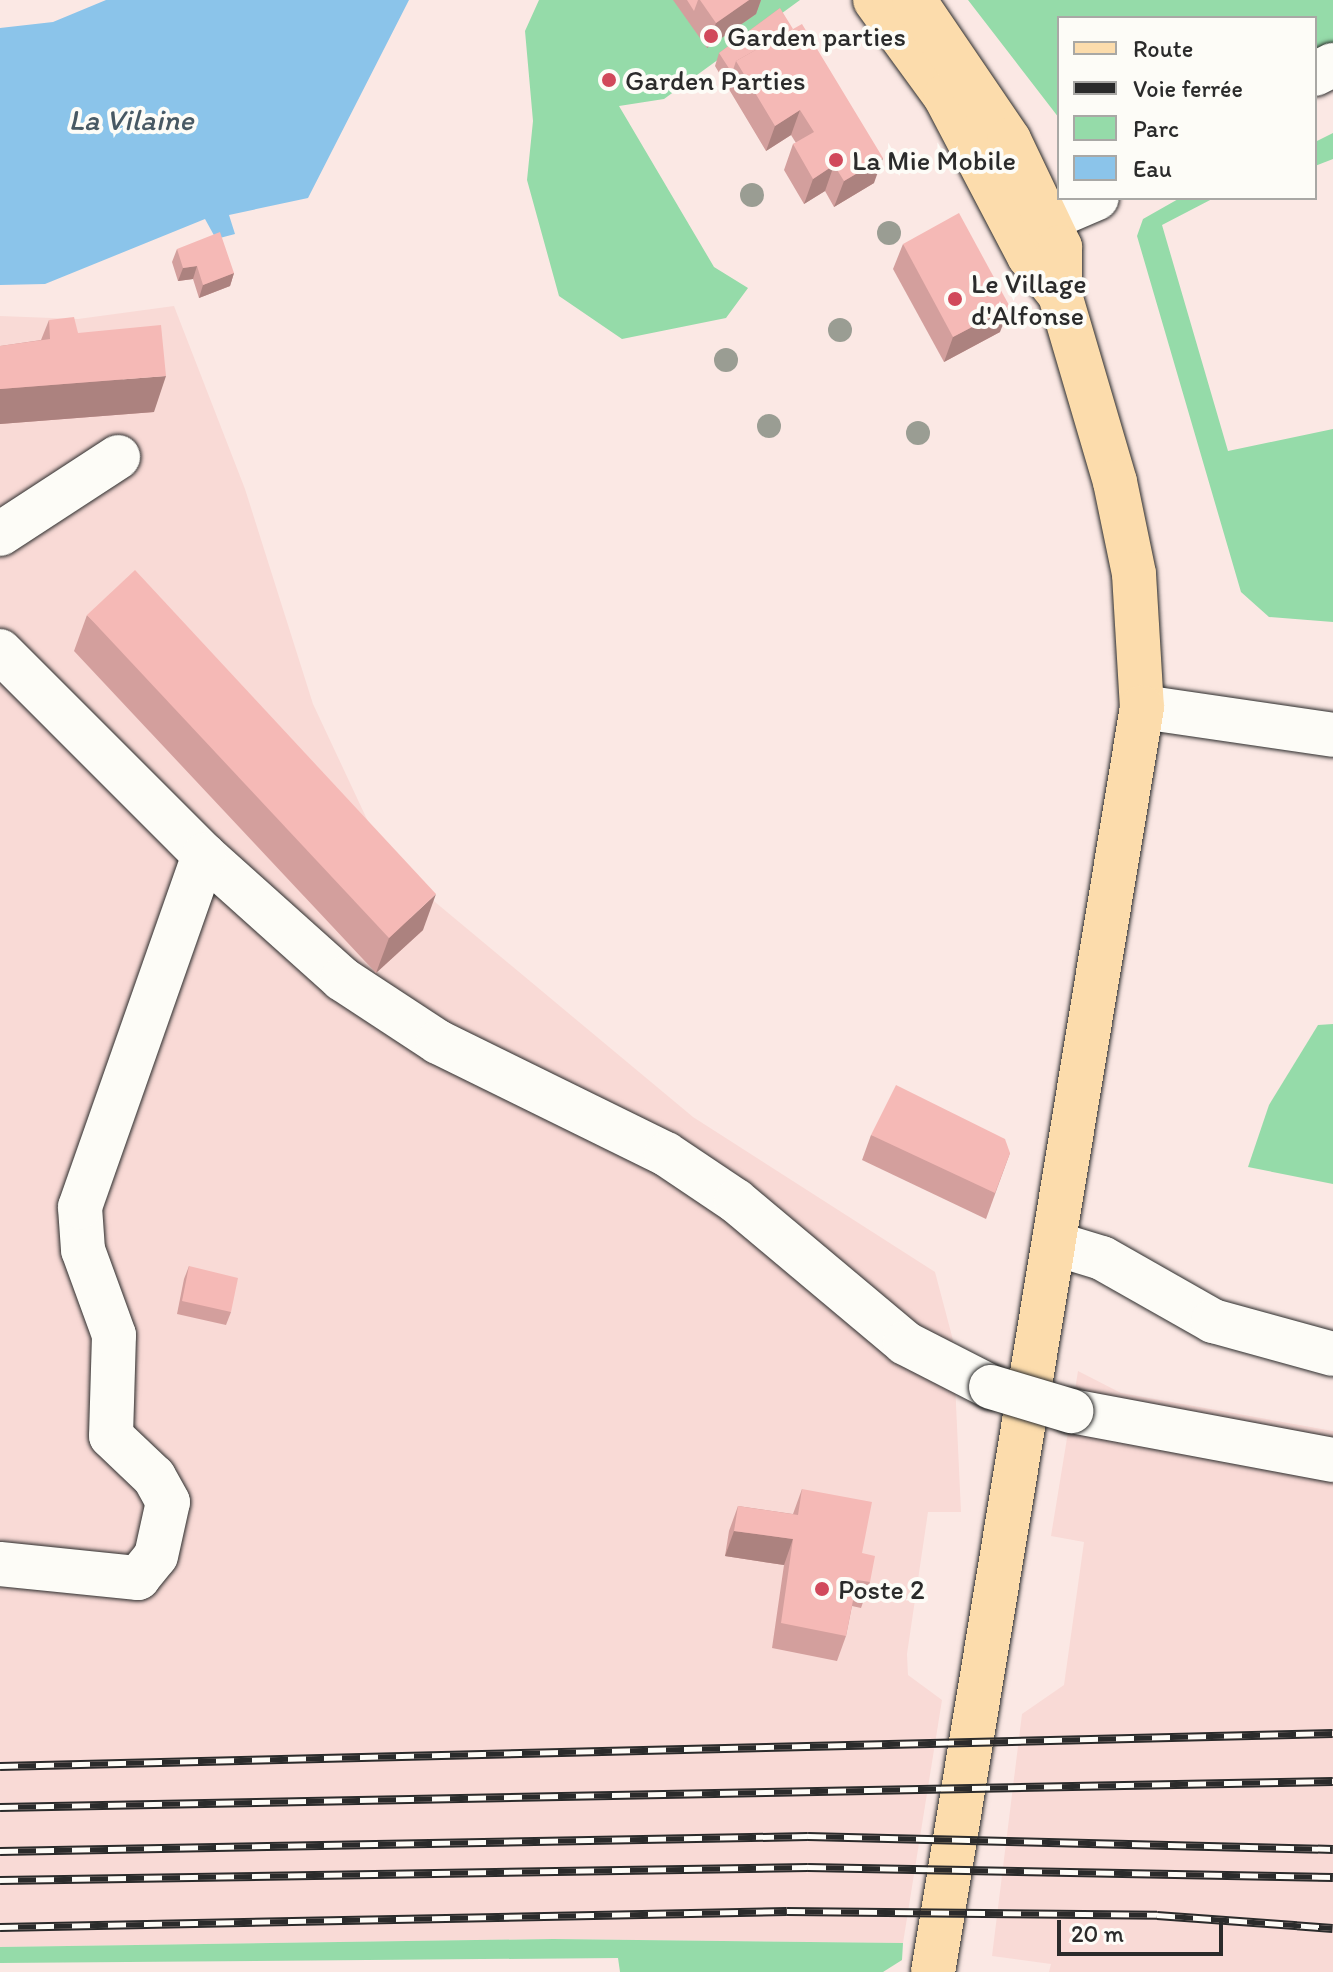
<!DOCTYPE html>
<html>
<head>
<meta charset="utf-8">
<style>
	body { margin:0 }
	#map { position:relative; width:1333px; height:1972px; overflow:hidden; background:#fbe8e4; font-family:Itim,sans-serif }
	div>[style] { position:absolute }
	[style*='--x'] { left:calc(var(--x)*1px); top:calc(var(--y)*1px); width:calc(var(--w)*1px); rotate:calc(var(--a)*1deg) }
	.built>* { inset:0; background:#f9dad6 }
	.green>* { inset:0; background:#95dba9 }
	.water>* { inset:0; background:#8bc4ea }
	.roads { filter:drop-shadow(0 0 2px #2b2b2b) drop-shadow(0 0 2px #2b2b2b) }
	.minor>* { height:44px; margin:-22px; padding:0 22px; transform-origin:22px; border-radius:22px; background:#fdfcf7 }
	.major>* { height:44px; margin:-22px; padding:0 22px; transform-origin:22px; border-radius:22px; background:#fcdcac }
	.rail>* { height:9px; margin-top:-4.5px; transform-origin:0; background:repeating-linear-gradient(90deg,#fdfcf7 0 18px,#2b2b2b 0 36px); box-sizing:border-box; border-block:2px solid #2b2b2b }
	.bridges { filter:drop-shadow(0 0 2px #2b2b2b) drop-shadow(0 0 2px #2b2b2b) }
	.minor-bridge>* { height:44px; margin:-22px; padding:0 22px; transform-origin:22px; border-radius:22px; background:#fdfcf7 }
	.trees>* { width:24px; height:24px; margin:-12px; border-radius:50%; background:#9a9d93 }
	.wall>* { inset:0; background:#d39f9d }
	.shaded-wall>* { inset:0; background:#ac827f }
	.building>* { inset:0; background:#f5b9b6 }
	.dots>* { width:22px; height:22px; translate:-50% -50%; box-sizing:border-box; border:4px solid #fdfcf7; border-radius:50% }
	span { translate:-50% -50%; white-space:nowrap; text-align:center; line-height:1.15; -webkit-text-stroke:8px #fdfcf7; paint-order:stroke }
	.poi-label { font-size:28px; color:#2b2b2b }
	.left { translate:0 -50%; text-align:left }
	.water-label { font-size:30px; color:#485964; font-style:italic }
	.legend { position:absolute; left:1057px; top:16px; width:260px; height:184px; box-sizing:border-box; background:#fdfcf7; border:2px solid #a9a8a5; margin:0; padding:10px 14px; list-style:none; font-size:24px; color:#2b2b2b }
	.legend li { display:flex; align-items:center; gap:16px; height:40px }
	.legend b { width:40px; border:2px solid #a9a8a5 }
	.scale { position:absolute; left:1057px; top:1920px; width:166px; height:36px; box-sizing:border-box; border:4px solid #2b2b2b; border-top:0; padding-left:10px; font-size:24px; line-height:28px; white-space:nowrap; color:#2b2b2b; -webkit-text-stroke:6px #fdfcf7; paint-order:stroke }
</style>
</head>
<body>
<div id="map">
	<div class="built">
		<div style="clip-path:polygon(174px 306px,245px 489px,313px 704px,387px 862px,693px 1117px,935px 1272px,953px 1340px,961px 1512px,928px 1512px,907px 1654px,908px 1675px,942px 1700px,903px 1943px,553px 1939px,0 1947px,0 316px,78px 319px)"></div>
		<div style="clip-path:polygon(1078px 1371px,1121px 1393px,1333px 1431px,1333px 1972px,1049px 1972px,1051px 1964px,992px 1956px,1022px 1714px,1064px 1685px,1084px 1542px,1051px 1536px)"></div>
	</div>
	<div class="green">
		<div style="clip-path:polygon(539px 0,800px 0,664px 99px,619px 106px,714px 267px,748px 288px,726px 318px,622px 339px,559px 296px,527px 180px,533px 121px,525px 31px)"></div>
		<div style="clip-path:polygon(968px 0,1333px 0,1333px 56px,1315px 67px,1315px 18px,1059px 18px,1059px 118px)"></div>
		<div style="clip-path:polygon(1333px 133px,1333px 159px,1315px 166px,1315px 142px)"></div>
		<div style="clip-path:polygon(1180px 198px,1214px 198px,1162px 225px,1228px 451px,1333px 429px,1333px 622px,1269px 617px,1241px 592px,1137px 236px,1143px 219px)"></div>
		<div style="clip-path:polygon(1333px 1024px,1333px 1184px,1248px 1167px,1269px 1105px,1318px 1025px)"></div>
		<div style="clip-path:polygon(553px 1939px,903px 1943px,902px 1960px,883px 1972px,620px 1972px,618px 1958px,0 1963px,0 1947px)"></div>
	</div>
	<div class="water">
		<div style="clip-path:polygon(106px 0,409px 0,308px 198px,229px 215px,235px 234px,216px 239px,205px 219px,45px 284px,0 285px,0 28px,53px 22px)"></div>
	</div>
	<div class="roads">
		<div class="minor">
			<div style="--x:1315;--y:74;--w:20;--a:-27"></div>
			<div style="--x:1048;--y:219;--w:53;--a:-23.2"></div>
			<div style="--x:0;--y:534;--w:141;--a:-33.1"></div>
			<div style="--x:0;--y:651;--w:288;--a:45"></div>
			<div style="--x:204;--y:855;--w:186;--a:41.9"></div>
			<div style="--x:342;--y:979;--w:115;--a:33.3"></div>
			<div style="--x:438;--y:1042;--w:254;--a:26.2"></div>
			<div style="--x:666;--y:1154;--w:84;--a:33.9"></div>
			<div style="--x:736;--y:1201;--w:221;--a:40"></div>
			<div style="--x:905;--y:1343;--w:97;--a:27.1"></div>
			<div style="--x:1142;--y:707;--w:193;--a:8.3"></div>
			<div style="--x:1056;--y:1244;--w:48;--a:16.9"></div>
			<div style="--x:1102;--y:1258;--w:128;--a:29.6"></div>
			<div style="--x:1213;--y:1321;--w:124;--a:15.4"></div>
			<div style="--x:1071;--y:1411;--w:267;--a:10.6"></div>
			<div style="--x:0;--y:1564;--w:139;--a:5.8"></div>
			<div style="--x:138;--y:1578;--w:28;--a:-51"></div>
			<div style="--x:156;--y:1556;--w:55;--a:-77.5"></div>
			<div style="--x:168;--y:1502;--w:29;--a:-119"></div>
			<div style="--x:154;--y:1477;--w:59;--a:-136.4"></div>
			<div style="--x:111;--y:1436;--w:101;--a:-88.3"></div>
			<div style="--x:114;--y:1335;--w:90;--a:-110"></div>
			<div style="--x:83;--y:1250;--w:43;--a:-94"></div>
			<div style="--x:80;--y:1207;--w:373;--a:-70.6"></div>
		</div>
		<div class="major">
			<div style="--x:875;--y:0;--w:119;--a:53.9"></div>
			<div style="--x:945;--y:96;--w:181;--a:62.3"></div>
			<div style="--x:1029;--y:256;--w:50;--a:51.5"></div>
			<div style="--x:914;--y:0;--w:169;--a:55.8"></div>
			<div style="--x:1009;--y:140;--w:119;--a:64.5"></div>
			<div style="--x:1060;--y:247;--w:48;--a:90"></div>
			<div style="--x:1060;--y:295;--w:195;--a:73.6"></div>
			<div style="--x:1115;--y:482;--w:94;--a:78.3"></div>
			<div style="--x:1134;--y:574;--w:133;--a:86.6"></div>
			<div style="--x:1142;--y:707;--w:1282;--a:99.38"></div>
		</div>
	</div>
	<div class="rail">
		<div style="--x:0;--y:1766;--w:1333;--a:-1.42"></div>
		<div style="--x:0;--y:1807;--w:1333;--a:-1.12"></div>
		<div style="--x:0;--y:1851;--w:808;--a:-1.06"></div>
		<div style="--x:808;--y:1836;--w:525;--a:1.42"></div>
		<div style="--x:0;--y:1880;--w:808;--a:-0.92"></div>
		<div style="--x:808;--y:1867;--w:525;--a:1.09"></div>
		<div style="--x:0;--y:1927;--w:787;--a:-1.16"></div>
		<div style="--x:787;--y:1911;--w:370;--a:0.6"></div>
		<div style="--x:1157;--y:1915;--w:176;--a:4.2"></div>
	</div>
	<div class="bridges">
		<div class="minor-bridge">
			<div style="--x:991;--y:1387;--w:84;--a:16.7"></div>
		</div>
	</div>
	<div class="trees">
		<div style="left:752px;top:195px"></div>
		<div style="left:889px;top:233px"></div>
		<div style="left:840px;top:330px"></div>
		<div style="left:726px;top:360px"></div>
		<div style="left:769px;top:426px"></div>
		<div style="left:918px;top:433px"></div>
	</div>
	<div class="wall">
		<div style="clip-path:polygon(673px 0,761px 0,756px 14px,707px 48px)"></div>
		<div style="clip-path:polygon(780px 8px,874px 183px,834px 207px,825px 191px,804px 204px,784px 170px,793px 144px,796px 143px,791px 135px,766px 151px,715px 66px,719px 53px)"></div>
		<div style="clip-path:polygon(903px 244px,1000px 332px,944px 362px,893px 269px)"></div>
		<div style="clip-path:polygon(177px 249px,234px 273px,230px 286px,199px 298px,193px 279px,178px 281px,172px 262px)"></div>
		<div style="clip-path:polygon(49px 320px,78px 333px,154px 412px,0 424px,0 346px,41px 340px)"></div>
		<div style="clip-path:polygon(87px 615px,423px 930px,376px 973px,74px 651px)"></div>
		<div style="clip-path:polygon(871px 1135px,1010px 1153px,986px 1219px,862px 1160px)"></div>
		<div style="clip-path:polygon(189px 1266px,231px 1312px,226px 1325px,177px 1314px,184px 1279px)"></div>
		<div style="clip-path:polygon(802px 1489px,862px 1553px,870px 1582px,861px 1608px,852px 1606px,846px 1636px,837px 1661px,772px 1648px,784px 1565px,725px 1556px,729px 1531px,738px 1506px,793px 1514px)"></div>
	</div>
	<div class="shaded-wall">
		<div style="clip-path:polygon(749px 0,761px 0,756px 14px,707px 48px,716px 23px)"></div>
		<div style="clip-path:polygon(800px 110px,791px 135px,766px 151px,775px 126px)"></div>
		<div style="clip-path:polygon(883px 158px,874px 183px,834px 207px,844px 181px)"></div>
		<div style="clip-path:polygon(834px 165px,825px 191px,804px 204px,813px 179px)"></div>
		<div style="clip-path:polygon(197px 266px,193px 279px,178px 281px,183px 268px)"></div>
		<div style="clip-path:polygon(234px 273px,230px 286px,199px 298px,203px 285px)"></div>
		<div style="clip-path:polygon(1010px 307px,1000px 332px,944px 362px,953px 337px)"></div>
		<div style="clip-path:polygon(166px 376px,154px 412px,0 424px,0 389px)"></div>
		<div style="clip-path:polygon(436px 894px,423px 930px,376px 973px,389px 938px)"></div>
		<div style="clip-path:polygon(734px 1531px,793px 1539px,784px 1565px,725px 1556px)"></div>
	</div>
	<div class="building">
		<div style="clip-path:polygon(687px 0,698px 0,694px 11px)"></div>
		<div style="clip-path:polygon(700px 0,749px 0,716px 23px)"></div>
		<div style="clip-path:polygon(780px 8px,793px 29px,736px 61px,732px 73px,719px 53px)"></div>
		<div style="clip-path:polygon(802px 24px,883px 158px,844px 181px,834px 165px,813px 179px,793px 144px,814px 132px,800px 110px,775px 126px,736px 61px)"></div>
		<div style="clip-path:polygon(959px 213px,1010px 307px,953px 337px,903px 244px)"></div>
		<div style="clip-path:polygon(220px 232px,234px 273px,203px 285px,197px 266px,183px 268px,177px 249px)"></div>
		<div style="clip-path:polygon(74px 317px,78px 333px,161px 325px,166px 376px,0 389px,0 346px,50px 339px,49px 320px)"></div>
		<div style="clip-path:polygon(135px 570px,436px 894px,389px 938px,87px 615px)"></div>
		<div style="clip-path:polygon(896px 1085px,1005px 1139px,1010px 1153px,995px 1193px,871px 1135px)"></div>
		<div style="clip-path:polygon(189px 1266px,238px 1278px,231px 1312px,182px 1301px)"></div>
		<div style="clip-path:polygon(802px 1489px,872px 1502px,862px 1553px,875px 1556px,870px 1582px,857px 1580px,846px 1636px,781px 1623px,793px 1539px,734px 1531px,738px 1506px,798px 1515px)"></div>
	</div>
	<div class="dots">
		<div style="left:711px;top:36px;background:#d1495b"></div>
		<div style="left:609px;top:80px;background:#d1495b"></div>
		<div style="left:836px;top:160px;background:#d1495b"></div>
		<div style="left:955px;top:299px;background:#d1495b"></div>
		<div style="left:822px;top:1589px;background:#d1495b"></div>
	</div>
	<div class="poi-label">
		<span class="left" style="left:727px;top:36px">Garden parties</span>
		<span class="left" style="left:625px;top:80px">Garden Parties</span>
		<span class="left" style="left:852px;top:160px">La Mie Mobile</span>
		<span class="left" style="left:971px;top:299px">Le Village<br>d'Alfonse</span>
		<span class="left" style="left:838px;top:1589px">Poste 2</span>
	</div>
	<div class="water-label">
		<span style="left:131px;top:120px">La Vilaine</span>
	</div>
	<ul class="legend">
	<li><b style="height:10px;background:#fcdcac"></b>Route</li>
	<li><b style="height:10px;background:#2b2b2b"></b>Voie ferrée</li>
	<li><b style="height:22px;background:#95dba9"></b>Parc</li>
	<li><b style="height:22px;background:#8bc4ea"></b>Eau</li>
	</ul>
	<div class="scale">20 m</div>
</div>
</body>
</html>
